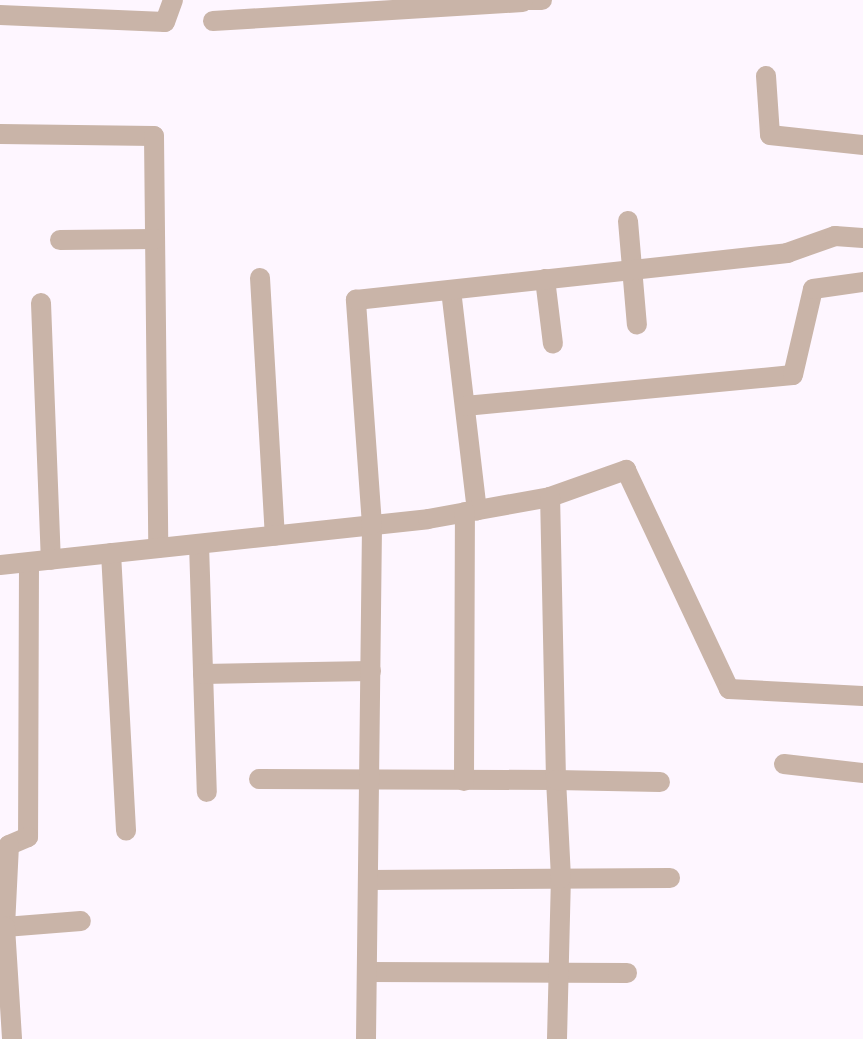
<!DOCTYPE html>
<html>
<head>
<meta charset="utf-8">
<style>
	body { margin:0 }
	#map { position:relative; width:863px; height:1039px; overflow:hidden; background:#fef6ff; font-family:Overpass,sans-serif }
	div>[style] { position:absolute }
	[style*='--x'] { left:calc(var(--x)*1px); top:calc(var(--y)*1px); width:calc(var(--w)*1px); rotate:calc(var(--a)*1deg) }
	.minor>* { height:20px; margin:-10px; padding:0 10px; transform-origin:10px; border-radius:10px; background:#c9b4a8 }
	span { translate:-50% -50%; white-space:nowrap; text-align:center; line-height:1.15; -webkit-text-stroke:5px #fef6ff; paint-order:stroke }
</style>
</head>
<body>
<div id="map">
	<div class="minor">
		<div style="--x:522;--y:0;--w:20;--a:0"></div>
		<div style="--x:0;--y:15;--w:165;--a:2.4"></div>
		<div style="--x:165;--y:22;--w:23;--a:-70"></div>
		<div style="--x:213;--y:21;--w:310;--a:-3.5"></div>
		<div style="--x:766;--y:76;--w:59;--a:86.1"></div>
		<div style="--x:770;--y:135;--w:94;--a:6.1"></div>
		<div style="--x:0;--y:134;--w:154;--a:0.7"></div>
		<div style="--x:154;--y:136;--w:412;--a:89.4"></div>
		<div style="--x:628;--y:221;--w:104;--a:85.1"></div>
		<div style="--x:60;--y:240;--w:95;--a:-0.6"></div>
		<div style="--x:260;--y:278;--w:258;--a:86.7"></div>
		<div style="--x:545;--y:279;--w:65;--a:83"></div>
		<div style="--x:451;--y:290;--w:222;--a:83.3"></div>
		<div style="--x:41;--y:303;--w:257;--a:87.8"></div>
		<div style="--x:465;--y:406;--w:329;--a:-5.4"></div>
		<div style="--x:793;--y:375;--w:88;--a:-76.9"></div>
		<div style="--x:813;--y:289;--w:50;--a:-8"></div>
		<div style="--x:199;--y:544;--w:248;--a:88.2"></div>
		<div style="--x:111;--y:553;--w:278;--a:86.9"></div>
		<div style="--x:29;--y:563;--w:274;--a:90.2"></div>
		<div style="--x:28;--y:837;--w:21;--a:157"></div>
		<div style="--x:9;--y:845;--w:82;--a:92.8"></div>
		<div style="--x:5;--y:927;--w:76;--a:-4.5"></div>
		<div style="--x:0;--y:565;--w:430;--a:-6.1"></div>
		<div style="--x:428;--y:519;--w:124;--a:-10.2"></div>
		<div style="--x:550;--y:497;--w:81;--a:-19.6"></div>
		<div style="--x:626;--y:470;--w:242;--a:64.8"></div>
		<div style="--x:729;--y:689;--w:134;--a:3"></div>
		<div style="--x:203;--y:674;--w:168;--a:-1"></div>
		<div style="--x:784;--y:764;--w:80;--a:6.5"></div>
		<div style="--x:259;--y:779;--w:297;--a:0.2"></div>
		<div style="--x:556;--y:780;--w:283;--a:-91.2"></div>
		<div style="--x:464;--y:781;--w:269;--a:-89.8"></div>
		<div style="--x:368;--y:880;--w:302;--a:-0.4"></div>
		<div style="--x:0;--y:927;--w:5;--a:0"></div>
		<div style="--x:5;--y:927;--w:112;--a:86.4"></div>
		<div style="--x:367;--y:972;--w:260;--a:0.2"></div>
		<div style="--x:366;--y:1039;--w:514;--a:-89.33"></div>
		<div style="--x:372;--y:525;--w:226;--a:-94.1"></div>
		<div style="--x:356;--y:300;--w:434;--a:-6.2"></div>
		<div style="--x:787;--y:253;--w:51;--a:-19.5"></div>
		<div style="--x:835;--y:236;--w:28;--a:4"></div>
		<div style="--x:557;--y:1039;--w:161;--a:-88.6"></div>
		<div style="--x:561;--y:878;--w:98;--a:-92.9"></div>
		<div style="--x:556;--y:780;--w:104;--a:1.1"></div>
	</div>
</div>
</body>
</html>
